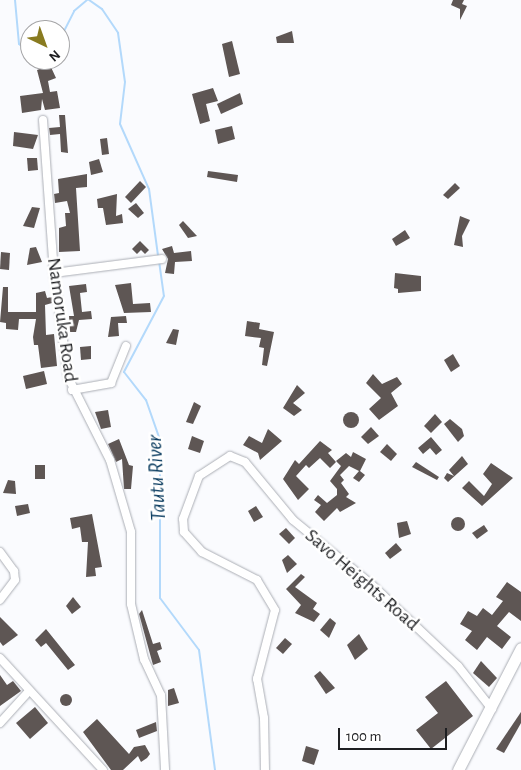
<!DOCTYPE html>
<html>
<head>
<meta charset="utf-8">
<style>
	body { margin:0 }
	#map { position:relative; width:521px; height:770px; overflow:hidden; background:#fafbfe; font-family:"Alegreya Sans",sans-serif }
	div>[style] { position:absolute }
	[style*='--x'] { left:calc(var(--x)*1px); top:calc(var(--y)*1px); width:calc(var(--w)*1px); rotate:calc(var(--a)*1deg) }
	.stream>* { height:2px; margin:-1px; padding:0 1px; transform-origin:1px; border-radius:1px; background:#b3d9fb }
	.building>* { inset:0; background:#5e5654 }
	.round { border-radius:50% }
	.roads { filter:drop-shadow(0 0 1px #abaeb5) drop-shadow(0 0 1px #abaeb5) }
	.street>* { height:8px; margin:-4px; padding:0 4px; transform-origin:4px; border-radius:4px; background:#fff }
	.secondary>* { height:11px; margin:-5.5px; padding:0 5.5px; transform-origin:5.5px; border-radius:5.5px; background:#fff }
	span { translate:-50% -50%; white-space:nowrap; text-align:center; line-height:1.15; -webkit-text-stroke:5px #fff; paint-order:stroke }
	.street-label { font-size:20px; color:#1e1f22 }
	.water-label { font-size:21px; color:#083a5e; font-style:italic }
	.north { position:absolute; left:20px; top:20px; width:50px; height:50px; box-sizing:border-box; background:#fff; border:1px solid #a5a5a7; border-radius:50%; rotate:138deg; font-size:14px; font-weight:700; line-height:20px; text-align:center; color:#1e1f22 }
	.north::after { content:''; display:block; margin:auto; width:18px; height:22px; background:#897b20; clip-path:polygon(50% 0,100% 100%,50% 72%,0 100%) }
	.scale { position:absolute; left:338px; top:728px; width:109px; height:22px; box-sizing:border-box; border:2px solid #1e1f22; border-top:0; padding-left:6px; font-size:15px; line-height:18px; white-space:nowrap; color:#1e1f22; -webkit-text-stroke:4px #fff; paint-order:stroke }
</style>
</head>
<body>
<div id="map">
	<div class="stream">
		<div style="--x:15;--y:0;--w:44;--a:84.8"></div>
		<div style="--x:19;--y:44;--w:14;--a:39"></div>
		<div style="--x:89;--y:0;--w:16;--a:35"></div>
		<div style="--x:102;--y:9;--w:29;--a:56"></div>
		<div style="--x:118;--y:33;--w:49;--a:81.9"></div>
		<div style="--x:125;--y:82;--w:42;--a:96.8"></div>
		<div style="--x:120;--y:124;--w:71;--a:66"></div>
		<div style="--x:149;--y:189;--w:68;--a:82.3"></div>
		<div style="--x:60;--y:39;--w:31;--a:-63"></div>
		<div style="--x:74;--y:11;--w:17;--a:-40"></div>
		<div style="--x:159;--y:261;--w:35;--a:82"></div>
		<div style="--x:164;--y:296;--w:86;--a:117.8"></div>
		<div style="--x:124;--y:372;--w:36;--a:52"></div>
		<div style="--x:146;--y:400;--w:42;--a:70.7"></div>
		<div style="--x:160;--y:440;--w:158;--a:90"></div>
		<div style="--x:160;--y:598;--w:65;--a:53.1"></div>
		<div style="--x:199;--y:650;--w:121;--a:82.4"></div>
	</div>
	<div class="building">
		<div style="clip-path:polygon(453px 0,464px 0,462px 4px,467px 6px,460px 20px,460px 9px,451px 5px)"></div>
		<div style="clip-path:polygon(292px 31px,294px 43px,277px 43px,276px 37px)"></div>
		<div style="clip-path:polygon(232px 41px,240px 74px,229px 77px,222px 44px)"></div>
		<div style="clip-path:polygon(50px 65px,56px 78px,48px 81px,50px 92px,57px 91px,60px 108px,45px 110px,42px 99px,41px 110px,22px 113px,20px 96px,43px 93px,37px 70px)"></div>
		<div style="clip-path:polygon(213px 88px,218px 101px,206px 104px,210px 121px,200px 124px,192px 94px)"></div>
		<div style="clip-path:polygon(240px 93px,243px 104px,221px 114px,217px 104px)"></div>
		<div style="clip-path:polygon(59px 115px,65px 115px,68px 153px,61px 152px,60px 134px,50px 135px,49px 128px,60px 127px)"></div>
		<div style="clip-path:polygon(232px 126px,235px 139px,218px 144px,215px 130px)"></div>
		<div style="clip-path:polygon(14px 132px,38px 135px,33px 149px,13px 146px)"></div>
		<div style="clip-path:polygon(107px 138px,109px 154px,102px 155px,100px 139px)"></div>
		<div style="clip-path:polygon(27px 158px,37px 158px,38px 170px,28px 171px)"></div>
		<div style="clip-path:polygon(99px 159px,103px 172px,91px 175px,89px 162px)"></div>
		<div style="clip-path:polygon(208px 171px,238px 175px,237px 182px,207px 177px)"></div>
		<div style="clip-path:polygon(87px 174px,87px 187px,76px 188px,80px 251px,59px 252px,59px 228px,66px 226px,65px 213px,70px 213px,67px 201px,55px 203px,54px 194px,59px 193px,58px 179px)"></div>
		<div style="clip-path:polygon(140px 181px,146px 187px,131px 203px,125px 197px)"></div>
		<div style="clip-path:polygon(455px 183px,460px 188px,448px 199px,443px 195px)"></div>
		<div style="clip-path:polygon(117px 194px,116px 216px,122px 214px,123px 223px,106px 225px,103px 208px,98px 208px,97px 199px)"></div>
		<div style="clip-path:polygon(136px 203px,144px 213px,138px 218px,128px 209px)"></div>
		<div style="clip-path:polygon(32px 207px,40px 208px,34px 228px,23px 226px)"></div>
		<div style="clip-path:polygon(460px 216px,470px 220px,462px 236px,463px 247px,454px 245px)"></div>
		<div style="clip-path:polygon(183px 221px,197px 236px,188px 238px,179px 225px)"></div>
		<div style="clip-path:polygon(405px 230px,410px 238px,396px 246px,392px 239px)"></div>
		<div style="clip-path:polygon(140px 241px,149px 250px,145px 254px,141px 250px,137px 254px,132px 249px)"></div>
		<div style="clip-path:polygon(172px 246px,174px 253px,191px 251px,192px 261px,175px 262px,174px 274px,165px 273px,168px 259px,162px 249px)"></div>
		<div style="clip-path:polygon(36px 247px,42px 262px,27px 265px,30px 248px)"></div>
		<div style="clip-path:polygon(1px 252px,10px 253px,9px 270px,0 269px)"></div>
		<div style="clip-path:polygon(395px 273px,421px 276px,421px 291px,398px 293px,398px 289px,394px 288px)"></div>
		<div style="clip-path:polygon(131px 283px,133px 304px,150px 303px,151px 312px,124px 313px,115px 285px)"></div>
		<div style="clip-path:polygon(86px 284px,87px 292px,80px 293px,82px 312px,91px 311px,92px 319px,79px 320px,76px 332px,70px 332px,69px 316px,74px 316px,69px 286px)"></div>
		<div style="clip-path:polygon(3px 287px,8px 287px,8px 312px,36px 312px,36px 293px,45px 291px,47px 298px,52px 297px,52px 303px,45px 305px,46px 335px,54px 334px,57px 366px,41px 368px,38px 345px,34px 345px,33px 337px,36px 319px,19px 319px,18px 330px,6px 329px,6px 323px,0 322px)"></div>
		<div style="clip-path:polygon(126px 316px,127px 323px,118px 323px,119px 336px,108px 337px,111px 317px)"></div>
		<div style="clip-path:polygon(247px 321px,260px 323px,259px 329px,274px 332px,267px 366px,262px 365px,264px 348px,259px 347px,261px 338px,245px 336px)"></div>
		<div style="clip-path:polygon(173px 329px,179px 330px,176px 345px,166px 343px)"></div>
		<div style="clip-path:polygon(91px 346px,91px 359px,81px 360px,80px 347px)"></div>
		<div style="clip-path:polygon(453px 354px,460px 366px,451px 372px,444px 360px)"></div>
		<div style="clip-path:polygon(44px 371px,47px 384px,26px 389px,23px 376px)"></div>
		<div style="clip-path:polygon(373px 374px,382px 384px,397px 377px,402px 384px,391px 393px,398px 406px,379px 420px,369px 409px,381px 398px,366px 383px)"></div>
		<div style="clip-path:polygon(297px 385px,305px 393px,293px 403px,302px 410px,294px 416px,283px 408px)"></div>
		<div style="clip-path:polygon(194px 402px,201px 406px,193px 424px,186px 422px)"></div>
		<div style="clip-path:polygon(108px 410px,111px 427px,101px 429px,95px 412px)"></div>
		<div class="round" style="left:343px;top:412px;width:16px;height:16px"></div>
		<div style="clip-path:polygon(435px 414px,442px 422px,431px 433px,424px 426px)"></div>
		<div style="clip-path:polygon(450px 419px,462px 429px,464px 436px,458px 442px,444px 424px)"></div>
		<div style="clip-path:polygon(371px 427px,379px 436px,368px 444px,361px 437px)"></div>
		<div style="clip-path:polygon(268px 429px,282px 441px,260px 460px,258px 453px,243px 445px,249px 436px,262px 443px)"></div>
		<div style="clip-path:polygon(192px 436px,204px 441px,200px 453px,188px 449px)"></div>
		<div style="clip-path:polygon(431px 437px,442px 450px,436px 455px,430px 448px,423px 454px,418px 448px)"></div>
		<div style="clip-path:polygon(119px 439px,129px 465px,133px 466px,131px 489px,124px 489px,122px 459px,116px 462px,108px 444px)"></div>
		<div style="clip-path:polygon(320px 441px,332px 450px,328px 453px,336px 462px,330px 468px,320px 458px,309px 468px,306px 465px,296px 476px,309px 489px,298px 500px,283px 479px,295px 460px,299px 464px)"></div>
		<div style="clip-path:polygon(387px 444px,397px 454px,391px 461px,380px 452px)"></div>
		<div style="clip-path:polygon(353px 452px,366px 459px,360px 471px,365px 475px,359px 482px,353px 478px,359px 471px,349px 466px,340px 475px,344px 480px,341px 483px,349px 494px,346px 497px,356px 503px,340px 512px,337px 508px,324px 521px,315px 512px,321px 505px,314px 500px,318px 495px,327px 503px,337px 495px,337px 489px,330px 481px,341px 466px,336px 461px,346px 453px,351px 457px)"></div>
		<div style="clip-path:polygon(462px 456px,468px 464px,448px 482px,444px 478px,447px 473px,454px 476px,449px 470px)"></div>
		<div style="clip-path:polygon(416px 462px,439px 477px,437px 480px,412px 467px)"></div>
		<div style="clip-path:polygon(491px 463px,513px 478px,482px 506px,462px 488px,469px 481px,484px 496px,492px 484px,483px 474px)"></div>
		<div style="clip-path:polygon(35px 465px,45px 465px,45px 479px,35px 479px)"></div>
		<div style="clip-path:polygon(8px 480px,15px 481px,16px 494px,3px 493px)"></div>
		<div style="clip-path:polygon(28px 504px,30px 513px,17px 516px,15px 506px)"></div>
		<div style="clip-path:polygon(256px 506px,263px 517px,254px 522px,248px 511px)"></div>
		<div style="clip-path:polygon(92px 514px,102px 567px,95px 568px,96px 576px,86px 577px,88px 542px,82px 542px,80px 527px,72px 529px,70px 518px)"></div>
		<div class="round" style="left:451px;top:517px;width:14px;height:14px"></div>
		<div style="clip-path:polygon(407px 521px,411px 534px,399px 538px,397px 523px)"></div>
		<div style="clip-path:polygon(484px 525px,488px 531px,477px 539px,472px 533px)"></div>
		<div style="clip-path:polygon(286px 528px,295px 538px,289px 544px,279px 534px)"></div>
		<div style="clip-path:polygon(396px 543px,402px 550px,390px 559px,385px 553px)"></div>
		<div style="clip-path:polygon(288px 555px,297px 564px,287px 573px,282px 560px)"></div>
		<div style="clip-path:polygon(301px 574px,305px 577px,295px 587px,317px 603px,313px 609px,320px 614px,314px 622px,295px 613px,301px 605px,286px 589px)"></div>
		<div style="clip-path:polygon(507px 582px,521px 592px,521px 621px,509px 612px,497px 626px,511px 637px,502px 649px,487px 637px,477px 650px,465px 640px,472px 631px,460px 624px,468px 611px,477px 616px,483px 608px,492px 615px,503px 601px,496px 597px)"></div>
		<div style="clip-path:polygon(73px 597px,81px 607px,72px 614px,66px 606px)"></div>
		<div style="clip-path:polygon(142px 610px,153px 644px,160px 642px,162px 649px,157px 651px,161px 662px,153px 665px,139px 614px)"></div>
		<div style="clip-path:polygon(0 617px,18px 635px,3px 646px,0 642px)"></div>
		<div style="clip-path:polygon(330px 618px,336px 623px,329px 638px,320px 630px)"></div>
		<div style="clip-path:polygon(46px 629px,75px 665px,68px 670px,46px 643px,41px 647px,35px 640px)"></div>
		<div style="clip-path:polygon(359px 634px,368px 649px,355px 660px,347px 645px)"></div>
		<div style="clip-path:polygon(285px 638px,292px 644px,283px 654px,276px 648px)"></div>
		<div style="clip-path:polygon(481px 661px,497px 678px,489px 687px,473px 673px)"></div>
		<div style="clip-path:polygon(320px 671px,335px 688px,326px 694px,314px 676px)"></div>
		<div style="clip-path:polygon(0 675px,7px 685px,13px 681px,21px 691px,0 706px)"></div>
		<div style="clip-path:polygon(446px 681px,473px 716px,431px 749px,416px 730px,438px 713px,425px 697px)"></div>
		<div style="clip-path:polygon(174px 688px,179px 703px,168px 706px,168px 690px)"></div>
		<div class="round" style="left:60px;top:694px;width:12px;height:12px"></div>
		<div style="clip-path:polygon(35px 707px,48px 723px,30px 739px,16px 723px)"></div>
		<div style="clip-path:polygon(521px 712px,521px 723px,504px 753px,496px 749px)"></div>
		<div style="clip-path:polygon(97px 719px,129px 754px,134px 747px,145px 745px,150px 754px,147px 758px,141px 762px,138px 756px,123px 770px,111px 770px,83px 732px)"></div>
		<div style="clip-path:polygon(156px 722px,157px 731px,139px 738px,136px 730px)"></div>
		<div style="clip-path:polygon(306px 746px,319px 750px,314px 765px,302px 761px)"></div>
	</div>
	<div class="roads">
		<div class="street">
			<div style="--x:43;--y:120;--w:153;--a:85.9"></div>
			<div style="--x:54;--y:273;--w:105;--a:82.3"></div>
			<div style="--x:68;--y:377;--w:93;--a:63.2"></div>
			<div style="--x:110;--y:460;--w:75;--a:73.7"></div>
			<div style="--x:131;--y:532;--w:72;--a:90"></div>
			<div style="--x:131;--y:604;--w:57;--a:76.7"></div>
			<div style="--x:144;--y:659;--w:40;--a:65"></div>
			<div style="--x:161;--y:695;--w:75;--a:86.9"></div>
			<div style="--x:54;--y:273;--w:109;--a:-7.4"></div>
			<div style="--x:72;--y:390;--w:40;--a:-10"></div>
			<div style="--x:111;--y:383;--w:40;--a:-68"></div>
			<div style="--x:0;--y:552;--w:24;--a:54"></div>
			<div style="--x:14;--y:571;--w:9;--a:84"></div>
			<div style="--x:15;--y:580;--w:25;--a:127"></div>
			<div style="--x:0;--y:658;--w:152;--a:47.4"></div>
			<div style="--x:0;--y:723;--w:43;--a:-47.8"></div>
			<div style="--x:265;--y:770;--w:52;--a:-91.1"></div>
			<div style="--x:264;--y:718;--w:40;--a:-100"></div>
			<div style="--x:257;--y:679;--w:71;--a:-75.4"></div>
			<div style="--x:275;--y:610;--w:35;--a:-121"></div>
			<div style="--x:257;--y:580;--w:62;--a:-153"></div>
			<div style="--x:202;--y:552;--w:27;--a:-132"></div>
			<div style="--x:184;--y:532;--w:13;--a:-94"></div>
			<div style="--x:183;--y:519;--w:46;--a:-69.6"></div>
			<div style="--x:199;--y:476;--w:37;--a:-33"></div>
			<div style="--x:230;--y:456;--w:16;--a:22"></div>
			<div style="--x:245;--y:462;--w:75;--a:50.4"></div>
			<div style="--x:293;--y:520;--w:101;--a:39.4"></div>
			<div style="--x:371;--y:584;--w:120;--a:43.3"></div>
			<div style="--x:458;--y:666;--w:55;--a:51.7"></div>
		</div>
		<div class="secondary">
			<div style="--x:458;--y:770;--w:137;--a:-62.7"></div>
		</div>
	</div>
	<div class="street-label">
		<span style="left:62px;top:320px;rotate:82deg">Namoruka Road</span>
		<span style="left:362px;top:580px;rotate:41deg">Savo Heights Road</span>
	</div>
	<div class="water-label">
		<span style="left:157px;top:478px;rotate:-93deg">Tautu River</span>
	</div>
	<div class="north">N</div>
	<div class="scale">100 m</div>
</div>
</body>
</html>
